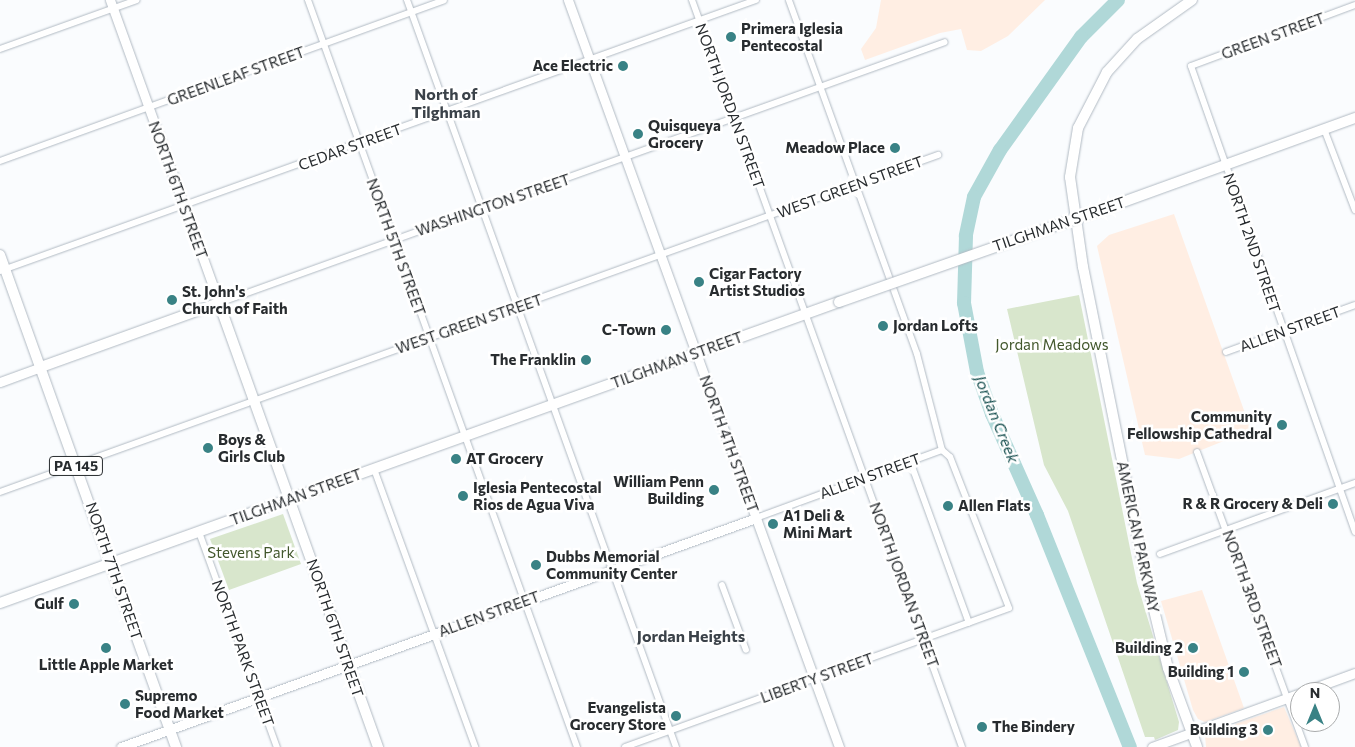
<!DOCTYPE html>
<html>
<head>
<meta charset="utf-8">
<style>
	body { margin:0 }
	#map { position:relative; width:1355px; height:747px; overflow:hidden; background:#fafcfe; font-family:Commissioner,sans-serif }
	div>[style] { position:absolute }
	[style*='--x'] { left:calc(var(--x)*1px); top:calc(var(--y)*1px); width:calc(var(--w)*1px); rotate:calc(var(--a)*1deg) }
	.industrial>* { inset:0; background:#ffeee3 }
	.green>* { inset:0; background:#d8e6cc }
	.river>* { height:14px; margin:-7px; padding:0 7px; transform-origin:7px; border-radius:7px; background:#b0d8d8 }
	.roads { filter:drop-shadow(0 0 1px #b1bac3) drop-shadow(0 0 1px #b1bac3) }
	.street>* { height:6px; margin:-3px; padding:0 3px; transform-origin:3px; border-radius:3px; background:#fff }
	.secondary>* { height:9px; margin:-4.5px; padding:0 4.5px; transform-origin:4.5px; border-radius:4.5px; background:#fff }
	.primary>* { height:10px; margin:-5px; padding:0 5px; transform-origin:5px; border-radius:5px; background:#fff }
	.bridges { filter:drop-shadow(0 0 1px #b1bac3) drop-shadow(0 0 1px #b1bac3) }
	.primary-bridge>* { height:10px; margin:-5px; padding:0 5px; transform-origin:5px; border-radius:5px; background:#fff }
	.dots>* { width:14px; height:14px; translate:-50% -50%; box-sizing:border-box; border:2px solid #fff; border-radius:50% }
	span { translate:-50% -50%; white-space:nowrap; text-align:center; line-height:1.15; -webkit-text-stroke:5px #fff; paint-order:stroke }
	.shield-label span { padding:1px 4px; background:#fff; border:1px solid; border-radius:4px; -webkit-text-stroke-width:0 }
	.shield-label { font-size:14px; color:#282c2f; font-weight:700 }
	.poi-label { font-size:15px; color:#282c2f; font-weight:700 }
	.left { translate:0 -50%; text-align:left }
	.right { translate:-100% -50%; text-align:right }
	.street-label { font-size:15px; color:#282c2f }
	.park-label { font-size:15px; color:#42572c }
	.neighbourhood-label { font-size:16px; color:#3b4249; font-weight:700 }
	.water-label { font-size:16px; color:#195151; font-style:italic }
	.north { position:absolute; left:1290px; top:682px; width:50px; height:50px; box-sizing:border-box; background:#fff; border:1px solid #a9abac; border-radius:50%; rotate:0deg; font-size:14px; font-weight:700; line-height:20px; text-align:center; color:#282c2f }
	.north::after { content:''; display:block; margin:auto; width:18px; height:22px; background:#398285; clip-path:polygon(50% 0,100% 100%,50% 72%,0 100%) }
</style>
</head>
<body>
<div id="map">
	<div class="industrial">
		<div style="clip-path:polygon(881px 0,1045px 0,1008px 36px,981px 51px,967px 50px,961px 29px,940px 33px,865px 60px,861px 49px,876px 28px)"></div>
		<div style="clip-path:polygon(1174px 214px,1251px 430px,1179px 459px,1145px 455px,1097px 246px,1109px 235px)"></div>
		<div style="clip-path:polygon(1202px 590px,1244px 708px,1205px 722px,1198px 719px,1193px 710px,1161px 601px)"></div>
		<div style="clip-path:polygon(1284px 707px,1301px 747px,1206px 747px,1205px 736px,1212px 732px)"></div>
	</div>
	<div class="green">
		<div style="clip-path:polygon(1079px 295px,1137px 583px,1179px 722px,1178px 730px,1155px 740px,1154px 737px,1145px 737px,1068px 511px,1044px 465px,1007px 309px)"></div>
		<div style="clip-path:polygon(283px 514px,301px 564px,229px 590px,210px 539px)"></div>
	</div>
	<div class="river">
		<div style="--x:1118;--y:0;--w:52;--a:135"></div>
		<div style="--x:1081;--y:37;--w:139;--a:125.6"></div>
		<div style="--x:1000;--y:150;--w:54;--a:119"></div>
		<div style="--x:974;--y:197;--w:40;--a:102"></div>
		<div style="--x:966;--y:236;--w:67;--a:91.7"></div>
		<div style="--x:964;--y:303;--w:70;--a:79.3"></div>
		<div style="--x:977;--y:372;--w:45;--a:70.3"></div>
		<div style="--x:992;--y:414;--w:111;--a:66"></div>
		<div style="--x:1037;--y:515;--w:250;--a:68.2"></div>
	</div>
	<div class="roads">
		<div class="street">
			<div style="--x:308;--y:0;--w:794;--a:70.2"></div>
			<div style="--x:407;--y:0;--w:794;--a:70.2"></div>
			<div style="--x:692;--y:0;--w:794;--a:70.13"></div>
			<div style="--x:1355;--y:5;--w:175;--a:159.6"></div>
			<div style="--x:1191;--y:66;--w:494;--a:70.6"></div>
			<div style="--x:0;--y:49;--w:145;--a:-19.7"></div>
			<div style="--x:1324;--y:129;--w:87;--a:69.1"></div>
			<div style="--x:0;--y:161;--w:472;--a:-19.9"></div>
			<div style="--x:0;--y:271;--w:803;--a:-19.72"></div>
			<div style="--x:219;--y:303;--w:771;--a:-19.77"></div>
			<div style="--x:1226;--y:352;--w:137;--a:-20"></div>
			<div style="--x:1197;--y:452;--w:314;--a:69.9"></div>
			<div style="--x:910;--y:461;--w:172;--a:70"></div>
			<div style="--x:374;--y:469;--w:296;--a:70"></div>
			<div style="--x:0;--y:492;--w:997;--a:-19.76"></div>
			<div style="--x:756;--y:518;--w:198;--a:-20.1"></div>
			<div style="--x:199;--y:532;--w:229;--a:70.1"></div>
			<div style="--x:1160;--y:554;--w:208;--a:-20"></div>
			<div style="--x:722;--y:585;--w:69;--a:69.7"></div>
			<div style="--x:625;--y:747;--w:408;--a:-19.9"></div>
			<div style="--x:1009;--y:608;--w:162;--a:-111.3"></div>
			<div style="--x:950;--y:457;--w:11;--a:-139"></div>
			<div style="--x:942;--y:450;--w:99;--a:-104.6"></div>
			<div style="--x:917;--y:354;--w:376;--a:-109.9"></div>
		</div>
		<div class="secondary">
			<div style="--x:110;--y:0;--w:322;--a:70.2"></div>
			<div style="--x:568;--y:0;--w:795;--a:70.06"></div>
			<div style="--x:0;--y:382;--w:44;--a:-20.1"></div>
			<div style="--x:1303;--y:692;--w:55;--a:-20.1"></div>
			<div style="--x:121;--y:747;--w:675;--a:-19.83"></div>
			<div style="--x:1152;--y:747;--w:158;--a:-20"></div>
		</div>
		<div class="primary">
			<div style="--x:1192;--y:0;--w:67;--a:144.7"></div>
			<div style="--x:1137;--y:39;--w:45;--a:132.3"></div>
			<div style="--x:1107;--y:72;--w:63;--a:117.4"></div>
			<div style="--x:1078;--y:128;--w:50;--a:99.3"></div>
			<div style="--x:1070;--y:177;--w:91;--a:81.8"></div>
			<div style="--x:1083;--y:267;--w:299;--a:78.6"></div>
			<div style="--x:1142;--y:560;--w:111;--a:76.5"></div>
			<div style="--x:1168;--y:668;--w:84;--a:69.8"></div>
			<div style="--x:1109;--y:207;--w:262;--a:-19.9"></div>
			<div style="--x:0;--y:255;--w:523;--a:70.32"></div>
			<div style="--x:41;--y:367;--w:189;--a:-19.8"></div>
			<div style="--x:219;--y:303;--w:472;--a:70.3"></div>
			<div style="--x:0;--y:603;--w:891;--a:-19.74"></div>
		</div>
	</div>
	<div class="bridges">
		<div class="primary-bridge">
			<div style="--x:839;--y:302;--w:286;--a:-19.4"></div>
		</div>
	</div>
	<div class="dots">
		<div style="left:731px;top:37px;background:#398285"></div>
		<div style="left:623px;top:66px;background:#398285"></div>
		<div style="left:638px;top:134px;background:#398285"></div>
		<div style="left:895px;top:148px;background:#398285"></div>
		<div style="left:699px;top:282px;background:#398285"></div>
		<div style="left:172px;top:300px;background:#398285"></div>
		<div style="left:883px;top:326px;background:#398285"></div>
		<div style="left:666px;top:330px;background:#398285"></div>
		<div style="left:586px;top:360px;background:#398285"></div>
		<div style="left:1282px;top:425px;background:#398285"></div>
		<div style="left:208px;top:448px;background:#398285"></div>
		<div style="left:456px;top:459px;background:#398285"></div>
		<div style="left:714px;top:490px;background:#398285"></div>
		<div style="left:463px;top:496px;background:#398285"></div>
		<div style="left:1333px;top:504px;background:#398285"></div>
		<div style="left:948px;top:506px;background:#398285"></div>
		<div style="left:773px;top:524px;background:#398285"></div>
		<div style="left:536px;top:565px;background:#398285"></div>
		<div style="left:74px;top:604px;background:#398285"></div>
		<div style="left:106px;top:648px;background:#398285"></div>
		<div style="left:1193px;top:648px;background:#398285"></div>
		<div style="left:1244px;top:672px;background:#398285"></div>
		<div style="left:125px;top:704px;background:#398285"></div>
		<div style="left:676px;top:716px;background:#398285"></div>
		<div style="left:982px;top:727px;background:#398285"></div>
		<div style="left:1268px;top:730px;background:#398285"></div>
	</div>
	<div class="shield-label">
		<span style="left:76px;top:466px">PA 145</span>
	</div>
	<div class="poi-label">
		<span class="left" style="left:741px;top:37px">Primera Iglesia<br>Pentecostal</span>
		<span class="right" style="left:613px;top:66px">Ace Electric</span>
		<span class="left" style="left:648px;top:134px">Quisqueya<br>Grocery</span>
		<span class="right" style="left:885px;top:148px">Meadow Place</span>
		<span class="left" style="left:709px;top:282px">Cigar Factory<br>Artist Studios</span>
		<span class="left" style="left:182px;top:300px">St. John's<br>Church of Faith</span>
		<span class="left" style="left:893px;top:326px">Jordan Lofts</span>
		<span class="right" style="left:656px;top:330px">C-Town</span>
		<span class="right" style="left:576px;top:360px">The Franklin</span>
		<span class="right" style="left:1272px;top:425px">Community<br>Fellowship Cathedral</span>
		<span class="left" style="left:218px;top:448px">Boys &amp;<br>Girls Club</span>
		<span class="left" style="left:466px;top:459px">AT Grocery</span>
		<span class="right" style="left:704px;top:490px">William Penn<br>Building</span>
		<span class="left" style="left:473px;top:496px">Iglesia Pentecostal<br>Rios de Agua Viva</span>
		<span class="right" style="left:1323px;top:504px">R &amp; R Grocery &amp; Deli</span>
		<span class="left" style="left:958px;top:506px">Allen Flats</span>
		<span class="left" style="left:783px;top:524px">A1 Deli &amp;<br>Mini Mart</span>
		<span class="left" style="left:546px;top:565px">Dubbs Memorial<br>Community Center</span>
		<span class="right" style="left:64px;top:604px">Gulf</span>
		<span class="right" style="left:1183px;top:648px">Building 2</span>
		<span style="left:106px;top:665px">Little Apple Market</span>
		<span class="right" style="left:1234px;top:672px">Building 1</span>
		<span class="left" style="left:135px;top:704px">Supremo<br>Food Market</span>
		<span class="right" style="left:666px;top:716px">Evangelista<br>Grocery Store</span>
		<span class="left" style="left:992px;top:727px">The Bindery</span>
		<span class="right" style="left:1258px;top:730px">Building 3</span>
	</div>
	<div class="street-label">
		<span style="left:1273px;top:36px;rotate:-20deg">GREEN STREET</span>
		<span style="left:236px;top:76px;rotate:-20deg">GREENLEAF STREET</span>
		<span style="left:730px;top:106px;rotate:70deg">NORTH JORDAN STREET</span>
		<span style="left:350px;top:147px;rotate:-20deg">CEDAR STREET</span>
		<span style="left:850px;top:187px;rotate:-20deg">WEST GREEN STREET</span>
		<span style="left:178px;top:190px;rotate:70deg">NORTH 6TH STREET</span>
		<span style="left:493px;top:205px;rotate:-19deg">WASHINGTON STREET</span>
		<span style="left:1059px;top:224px;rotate:-19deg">TILGHMAN STREET</span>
		<span style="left:1252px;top:243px;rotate:71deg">NORTH 2ND STREET</span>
		<span style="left:396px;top:247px;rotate:70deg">NORTH 5TH STREET</span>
		<span style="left:469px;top:324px;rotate:-19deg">WEST GREEN STREET</span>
		<span style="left:1290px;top:329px;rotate:-20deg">ALLEN STREET</span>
		<span style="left:677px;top:360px;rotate:-20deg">TILGHMAN STREET</span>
		<span style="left:729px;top:444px;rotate:70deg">NORTH 4TH STREET</span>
		<span style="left:870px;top:476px;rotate:-20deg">ALLEN STREET</span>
		<span style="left:296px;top:497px;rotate:-20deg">TILGHMAN STREET</span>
		<span style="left:1138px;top:537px;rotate:78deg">AMERICAN PARKWAY</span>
		<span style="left:114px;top:571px;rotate:71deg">NORTH 7TH STREET</span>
		<span style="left:904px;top:585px;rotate:70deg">NORTH JORDAN STREET</span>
		<span style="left:1252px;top:599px;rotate:70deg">NORTH 3RD STREET</span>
		<span style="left:489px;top:614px;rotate:-20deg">ALLEN STREET</span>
		<span style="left:335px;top:628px;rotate:71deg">NORTH 6TH STREET</span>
		<span style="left:243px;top:653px;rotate:70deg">NORTH PARK STREET</span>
		<span style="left:817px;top:678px;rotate:-20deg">LIBERTY STREET</span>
	</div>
	<div class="park-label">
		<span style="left:1052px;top:345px">Jordan Meadows</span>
		<span style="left:251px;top:553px">Stevens Park</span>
	</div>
	<div class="neighbourhood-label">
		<span style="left:446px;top:103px">North of<br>Tilghman</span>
		<span style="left:691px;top:636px">Jordan Heights</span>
	</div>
	<div class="water-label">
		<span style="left:997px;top:419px;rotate:68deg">Jordan Creek</span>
	</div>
	<div class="north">N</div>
</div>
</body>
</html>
